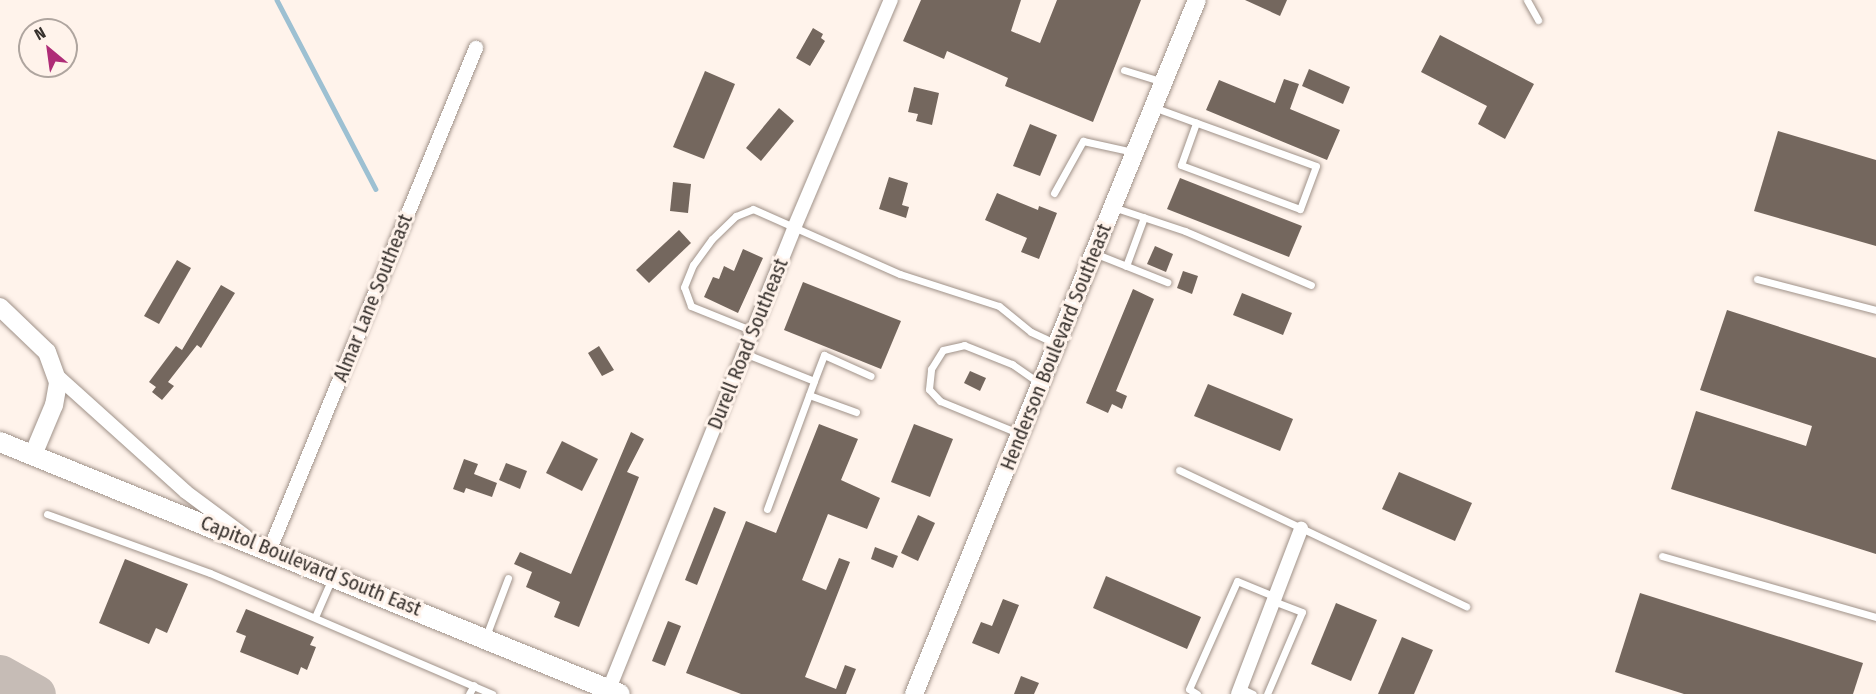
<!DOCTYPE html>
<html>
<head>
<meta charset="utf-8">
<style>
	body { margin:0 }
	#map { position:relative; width:1876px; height:694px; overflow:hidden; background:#fff3eb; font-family:"Fira Sans Condensed",sans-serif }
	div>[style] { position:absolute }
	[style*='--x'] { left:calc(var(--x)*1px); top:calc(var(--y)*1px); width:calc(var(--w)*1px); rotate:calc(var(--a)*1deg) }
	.stream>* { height:4.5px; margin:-2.25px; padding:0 2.25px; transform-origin:2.25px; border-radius:2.25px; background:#9dc0d2 }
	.taxiway>* { height:39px; margin:-19.5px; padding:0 19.5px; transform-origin:19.5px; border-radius:19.5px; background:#c6bcb6 }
	.building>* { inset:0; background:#74675e }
	.roads { filter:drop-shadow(0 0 2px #a09289) drop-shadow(0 0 2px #a09289) }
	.service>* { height:7px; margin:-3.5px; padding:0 3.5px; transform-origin:3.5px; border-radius:3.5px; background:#fff }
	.minor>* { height:14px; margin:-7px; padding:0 7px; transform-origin:7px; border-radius:7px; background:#fff }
	.tertiary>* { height:18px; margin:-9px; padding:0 9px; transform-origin:9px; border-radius:9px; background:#fff }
	.secondary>* { height:20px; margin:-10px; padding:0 10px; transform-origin:10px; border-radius:10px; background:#fff }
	span { translate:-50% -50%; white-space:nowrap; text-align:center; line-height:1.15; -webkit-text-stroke:6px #fff3eb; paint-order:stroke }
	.street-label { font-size:20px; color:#37312d }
	.north { position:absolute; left:18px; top:18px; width:60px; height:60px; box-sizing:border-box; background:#fff3eb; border:2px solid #afa59f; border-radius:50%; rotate:331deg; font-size:16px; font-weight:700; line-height:24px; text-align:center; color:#37312d }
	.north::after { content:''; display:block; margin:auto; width:21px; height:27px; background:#af2c77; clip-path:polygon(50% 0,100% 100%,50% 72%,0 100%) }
</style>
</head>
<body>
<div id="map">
	<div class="stream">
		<div style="--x:277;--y:0;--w:213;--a:62.4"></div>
	</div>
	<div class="taxiway">
		<div style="--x:0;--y:674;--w:41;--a:29.1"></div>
	</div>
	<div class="building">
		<div style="clip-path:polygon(921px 0,1021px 0,1011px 31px,1040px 43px,1057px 0,1141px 0,1093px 122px,1005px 86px,1008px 78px,947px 51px,944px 59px,903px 41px)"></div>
		<div style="clip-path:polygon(1245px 0,1287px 0,1280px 16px)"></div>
		<div style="clip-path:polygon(813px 28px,823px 34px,821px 38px,825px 41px,810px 66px,796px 58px)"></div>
		<div style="clip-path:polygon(1440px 35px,1534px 84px,1505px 139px,1478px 124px,1487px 106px,1421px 72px)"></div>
		<div style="clip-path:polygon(1309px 69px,1350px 87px,1343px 104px,1302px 86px)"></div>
		<div style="clip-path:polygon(705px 71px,735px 84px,704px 159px,673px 147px)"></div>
		<div style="clip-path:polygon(1284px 79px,1299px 84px,1290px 109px,1340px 130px,1327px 160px,1206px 110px,1219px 80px,1275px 103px)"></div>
		<div style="clip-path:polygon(914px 87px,939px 93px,932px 125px,916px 121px,918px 114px,908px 112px)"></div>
		<div style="clip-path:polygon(779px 108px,794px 121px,761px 161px,746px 148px)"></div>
		<div style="clip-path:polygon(1030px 124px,1057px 135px,1040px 176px,1013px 166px)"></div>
		<div style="clip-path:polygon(1778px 131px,1876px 160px,1876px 246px,1754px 211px)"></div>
		<div style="clip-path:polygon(889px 177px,908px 183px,902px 205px,909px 207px,906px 218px,879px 209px)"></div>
		<div style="clip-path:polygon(1180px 178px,1302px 226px,1289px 257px,1167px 209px)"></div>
		<div style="clip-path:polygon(673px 182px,691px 184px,688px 213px,670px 211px)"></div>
		<div style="clip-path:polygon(997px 193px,1038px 210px,1039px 206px,1057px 213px,1039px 259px,1021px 252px,1027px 238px,985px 220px)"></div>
		<div style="clip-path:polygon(679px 230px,691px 243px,649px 283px,636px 270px)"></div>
		<div style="clip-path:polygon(1155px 246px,1173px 254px,1166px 272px,1147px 264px)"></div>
		<div style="clip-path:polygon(743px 249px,763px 258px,738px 313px,704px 297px,713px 277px,719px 279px,724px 266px,734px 271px)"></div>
		<div style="clip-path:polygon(177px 260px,191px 268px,159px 324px,144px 316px)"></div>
		<div style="clip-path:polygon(1183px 271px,1198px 276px,1192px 294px,1177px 288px)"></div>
		<div style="clip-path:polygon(803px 282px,901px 321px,881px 369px,784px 330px)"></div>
		<div style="clip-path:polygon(221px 285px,235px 293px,201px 348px,197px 345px,168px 382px,174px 386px,162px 400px,152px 392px,156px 387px,149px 382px,176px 346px,182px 350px)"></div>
		<div style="clip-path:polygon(1133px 289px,1154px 299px,1116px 391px,1127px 396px,1122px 409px,1112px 404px,1108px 413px,1086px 403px)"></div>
		<div style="clip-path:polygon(1242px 293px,1292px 313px,1283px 335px,1233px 315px)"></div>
		<div style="clip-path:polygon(1727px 310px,1876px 358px,1876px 554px,1671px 489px,1696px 411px,1806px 446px,1812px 426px,1700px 390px)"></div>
		<div style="clip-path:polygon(599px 346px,614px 370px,602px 376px,588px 353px)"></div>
		<div style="clip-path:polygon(970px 371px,986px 378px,980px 391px,964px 383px)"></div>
		<div style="clip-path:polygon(1208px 384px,1293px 419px,1280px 451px,1194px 416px)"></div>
		<div style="clip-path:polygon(819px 424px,858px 439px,841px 480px,880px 498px,867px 529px,828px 514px,802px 580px,826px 590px,839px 558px,850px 562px,805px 677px,836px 689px,845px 665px,856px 669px,846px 694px,741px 694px,686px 673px,746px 521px,776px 533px)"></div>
		<div style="clip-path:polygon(914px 424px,953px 439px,930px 497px,891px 482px)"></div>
		<div style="clip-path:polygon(631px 432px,644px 439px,627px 472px,639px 477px,579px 627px,554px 617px,560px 602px,526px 587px,532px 572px,514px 564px,520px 552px,571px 574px)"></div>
		<div style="clip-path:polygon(562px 441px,598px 459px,582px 491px,546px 473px)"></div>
		<div style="clip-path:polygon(464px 459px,478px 464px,474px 474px,497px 483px,492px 497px,466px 488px,464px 493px,453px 489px)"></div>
		<div style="clip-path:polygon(506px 463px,527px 471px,520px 489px,499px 480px)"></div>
		<div style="clip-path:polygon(1399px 472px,1472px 503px,1455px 541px,1382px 509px)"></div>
		<div style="clip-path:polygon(714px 507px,726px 512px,697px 585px,685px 580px)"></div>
		<div style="clip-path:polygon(918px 515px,935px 523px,918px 561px,901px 553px)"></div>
		<div style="clip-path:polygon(875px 547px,898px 556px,893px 568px,871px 559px)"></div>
		<div style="clip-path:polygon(125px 559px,188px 584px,167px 633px,156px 628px,149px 644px,99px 623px)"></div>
		<div style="clip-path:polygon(1106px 576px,1201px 617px,1187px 649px,1093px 608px)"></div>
		<div style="clip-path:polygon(1640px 593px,1863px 663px,1853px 694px,1684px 694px,1615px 672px)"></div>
		<div style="clip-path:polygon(1003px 599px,1019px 605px,999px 654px,972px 643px,981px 622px,992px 626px)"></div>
		<div style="clip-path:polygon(1336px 603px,1377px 620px,1351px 681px,1311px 664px)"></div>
		<div style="clip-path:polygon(246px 609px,314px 637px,310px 645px,316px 647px,307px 670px,301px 667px,298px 675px,240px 652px,246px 636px,236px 632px)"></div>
		<div style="clip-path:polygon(668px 621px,681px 626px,665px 666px,652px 661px)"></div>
		<div style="clip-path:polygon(1402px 637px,1433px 650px,1414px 694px,1378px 694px)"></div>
		<div style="clip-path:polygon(1021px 676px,1039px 683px,1034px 694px,1014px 694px)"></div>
	</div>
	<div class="roads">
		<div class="service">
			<div style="--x:1527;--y:0;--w:23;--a:61"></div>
			<div style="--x:1124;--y:70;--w:39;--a:17"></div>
			<div style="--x:1153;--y:107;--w:173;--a:19.9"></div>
			<div style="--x:1316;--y:166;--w:46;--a:110.4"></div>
			<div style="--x:1300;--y:209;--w:127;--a:-159.7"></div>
			<div style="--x:1181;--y:165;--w:45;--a:-70.3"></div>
			<div style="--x:1054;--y:193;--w:60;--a:-60.9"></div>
			<div style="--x:1083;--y:141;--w:51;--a:12.4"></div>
			<div style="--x:1113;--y:207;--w:76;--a:18.4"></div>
			<div style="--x:1185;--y:231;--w:137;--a:23.2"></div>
			<div style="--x:1094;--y:253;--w:79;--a:21.7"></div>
			<div style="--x:1126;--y:266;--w:52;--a:-69.8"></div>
			<div style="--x:1757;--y:279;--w:123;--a:14.6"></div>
			<div style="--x:753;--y:331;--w:67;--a:-158"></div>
			<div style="--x:691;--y:306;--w:20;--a:-110"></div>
			<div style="--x:684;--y:287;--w:24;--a:-68"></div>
			<div style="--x:693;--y:265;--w:32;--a:-54"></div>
			<div style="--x:712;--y:239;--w:33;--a:-44"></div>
			<div style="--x:736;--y:216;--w:18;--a:-22"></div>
			<div style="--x:753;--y:209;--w:161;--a:23.9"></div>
			<div style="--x:900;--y:274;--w:104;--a:17.9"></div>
			<div style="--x:999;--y:306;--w:41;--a:39.1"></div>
			<div style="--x:1031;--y:332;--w:26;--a:25"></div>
			<div style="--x:744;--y:353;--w:75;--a:21.8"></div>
			<div style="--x:814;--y:381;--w:28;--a:-69"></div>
			<div style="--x:824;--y:355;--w:51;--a:24.1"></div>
			<div style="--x:809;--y:395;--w:50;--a:19.9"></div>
			<div style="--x:1018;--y:433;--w:84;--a:-157.7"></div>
			<div style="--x:940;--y:401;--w:16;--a:-133"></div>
			<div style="--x:929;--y:389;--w:20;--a:-84"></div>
			<div style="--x:931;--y:369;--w:22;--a:-58"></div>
			<div style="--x:943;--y:350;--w:22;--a:-13"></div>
			<div style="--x:964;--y:345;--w:52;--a:21.6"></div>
			<div style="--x:1012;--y:364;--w:33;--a:35"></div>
			<div style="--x:1179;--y:470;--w:318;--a:25.4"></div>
			<div style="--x:767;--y:509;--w:136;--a:-69.8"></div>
			<div style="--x:47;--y:514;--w:173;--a:19.9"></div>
			<div style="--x:210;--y:573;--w:307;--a:23.2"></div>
			<div style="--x:1662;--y:556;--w:223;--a:15.9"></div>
			<div style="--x:315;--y:617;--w:43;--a:-66.4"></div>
			<div style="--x:486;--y:636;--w:62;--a:-69.2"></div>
			<div style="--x:1240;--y:688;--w:14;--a:25"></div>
			<div style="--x:469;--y:694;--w:10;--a:-61"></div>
			<div style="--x:1197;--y:694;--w:9;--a:-148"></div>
			<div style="--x:1189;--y:689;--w:118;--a:-66"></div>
			<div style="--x:1237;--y:581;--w:42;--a:22.3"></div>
			<div style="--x:1267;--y:694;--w:89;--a:-66.9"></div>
			<div style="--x:1302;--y:612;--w:30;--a:-159"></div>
		</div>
		<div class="minor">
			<div style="--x:55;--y:374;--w:176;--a:42"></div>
			<div style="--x:186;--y:492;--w:74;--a:36.7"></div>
			<div style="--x:270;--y:549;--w:542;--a:-67.65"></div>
			<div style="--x:609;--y:689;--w:497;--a:-68.1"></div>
			<div style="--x:794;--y:228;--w:248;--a:-67"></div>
			<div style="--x:1238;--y:694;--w:177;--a:-69.1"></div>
		</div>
		<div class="tertiary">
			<div style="--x:0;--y:307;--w:65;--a:43.8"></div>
			<div style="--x:47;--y:352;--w:33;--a:70"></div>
			<div style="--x:58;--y:383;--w:22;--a:100"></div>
			<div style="--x:54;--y:405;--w:54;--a:112.8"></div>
			<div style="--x:914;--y:694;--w:749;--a:-67.82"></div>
		</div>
		<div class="secondary">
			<div style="--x:0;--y:442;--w:669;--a:22.12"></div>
		</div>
	</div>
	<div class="street-label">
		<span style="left:373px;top:298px;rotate:-68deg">Almar Lane Southeast</span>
		<span style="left:748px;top:344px;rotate:-68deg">Durell Road Southeast</span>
		<span style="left:1056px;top:347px;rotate:-68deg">Henderson Boulevard Southeast</span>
		<span style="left:311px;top:566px;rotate:22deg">Capitol Boulevard South East</span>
	</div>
	<div class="north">N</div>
</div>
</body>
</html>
